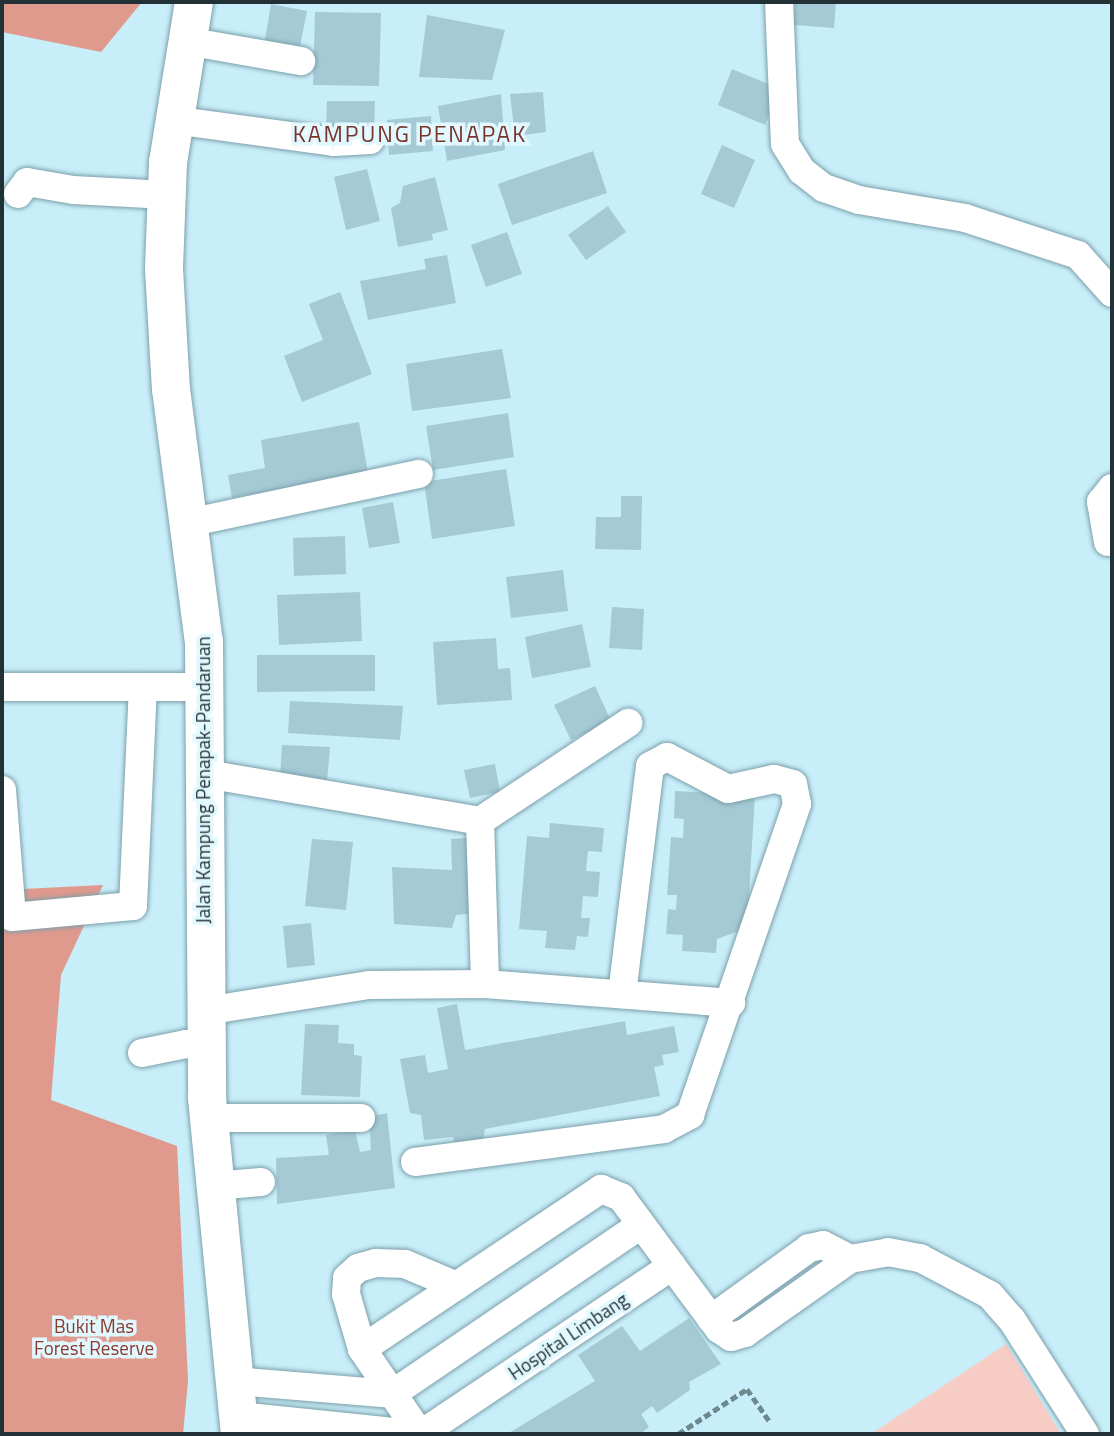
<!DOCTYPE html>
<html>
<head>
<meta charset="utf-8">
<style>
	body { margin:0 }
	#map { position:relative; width:1114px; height:1436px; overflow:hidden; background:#c8eef9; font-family:"Titillium Web",sans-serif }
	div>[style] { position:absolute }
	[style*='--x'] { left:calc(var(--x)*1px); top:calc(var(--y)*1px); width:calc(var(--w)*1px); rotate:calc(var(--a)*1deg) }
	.green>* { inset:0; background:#f7ccc4 }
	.forest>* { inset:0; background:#e0998d }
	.building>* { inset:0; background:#a5cad5 }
	.path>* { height:4.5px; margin-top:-2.25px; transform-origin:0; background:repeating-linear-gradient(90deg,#6e888f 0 7px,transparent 0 10.5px) }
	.roads { filter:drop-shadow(0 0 2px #7ca0ab) drop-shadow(0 0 2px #7ca0ab) }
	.minor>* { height:28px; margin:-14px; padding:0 14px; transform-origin:14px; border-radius:14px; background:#fff }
	.highway>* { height:38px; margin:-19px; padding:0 19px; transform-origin:19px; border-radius:19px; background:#fff }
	span { translate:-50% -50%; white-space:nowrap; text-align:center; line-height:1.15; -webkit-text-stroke:7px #e1f8ff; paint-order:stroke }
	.street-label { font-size:19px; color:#223135 }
	.park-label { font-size:19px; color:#8d392d }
	.quarter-label { font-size:23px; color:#793329; letter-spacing:2px }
	.frame { position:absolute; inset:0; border:4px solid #223135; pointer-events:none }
</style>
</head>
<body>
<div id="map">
	<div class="green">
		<div style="clip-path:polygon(1006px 1344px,1061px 1434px,871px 1434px)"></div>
	</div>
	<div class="forest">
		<div style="clip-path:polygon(2px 2px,142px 2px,101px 52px,2px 32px)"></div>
		<div style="clip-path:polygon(103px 885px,61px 975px,51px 1100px,177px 1146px,188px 1381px,183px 1434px,2px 1434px,2px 890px)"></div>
	</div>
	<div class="building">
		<div style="clip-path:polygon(795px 2px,836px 2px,834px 28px,794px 25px)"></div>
		<div style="clip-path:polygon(271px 4px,307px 11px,300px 46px,265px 40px)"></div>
		<div style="clip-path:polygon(315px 12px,381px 13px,379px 86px,313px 85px)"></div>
		<div style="clip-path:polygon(427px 15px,505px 30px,492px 80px,419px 77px)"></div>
		<div style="clip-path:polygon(732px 69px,780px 89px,765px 125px,718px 105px)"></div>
		<div style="clip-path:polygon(543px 92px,546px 132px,515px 136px,510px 94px)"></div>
		<div style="clip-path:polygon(501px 94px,505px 150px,447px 161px,438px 106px)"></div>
		<div style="clip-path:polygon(327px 101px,375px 101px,374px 132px,326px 132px)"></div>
		<div style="clip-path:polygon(431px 116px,433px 151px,389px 155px,387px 120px)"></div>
		<div style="clip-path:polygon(722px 145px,755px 160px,734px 208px,701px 194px)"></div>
		<div style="clip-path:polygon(593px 151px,607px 193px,512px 225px,498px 184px)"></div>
		<div style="clip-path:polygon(367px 169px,380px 221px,346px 230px,334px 177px)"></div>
		<div style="clip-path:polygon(435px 177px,448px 230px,432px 234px,433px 240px,398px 247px,391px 208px,400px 203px,403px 186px)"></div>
		<div style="clip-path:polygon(608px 206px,626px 232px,586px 260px,568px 235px)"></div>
		<div style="clip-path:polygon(507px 232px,522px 274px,486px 287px,471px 245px)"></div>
		<div style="clip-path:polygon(447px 255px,456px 303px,368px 320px,360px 281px,426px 269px,424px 259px)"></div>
		<div style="clip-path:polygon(340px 292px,372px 374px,302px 402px,284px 356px,323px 340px,309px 304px)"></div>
		<div style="clip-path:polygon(502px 349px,511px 398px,412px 411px,406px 364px)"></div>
		<div style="clip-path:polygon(508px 413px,514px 457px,433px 470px,426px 426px)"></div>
		<div style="clip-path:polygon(359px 422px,368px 473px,232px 498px,228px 475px,265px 468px,261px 440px)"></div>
		<div style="clip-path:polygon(506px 469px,515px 526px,432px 539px,424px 482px)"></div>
		<div style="clip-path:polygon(621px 496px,642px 496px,641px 550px,595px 549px,596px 517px,621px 517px)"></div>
		<div style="clip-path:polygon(393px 502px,400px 543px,369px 548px,362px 508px)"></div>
		<div style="clip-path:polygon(345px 536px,346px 574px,294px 576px,293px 538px)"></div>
		<div style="clip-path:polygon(563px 570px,568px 611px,511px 618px,506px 577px)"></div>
		<div style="clip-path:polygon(360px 592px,362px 641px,279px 645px,277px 595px)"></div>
		<div style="clip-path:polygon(612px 607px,644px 609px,642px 650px,609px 648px)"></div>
		<div style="clip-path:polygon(582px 624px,591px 667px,532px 678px,525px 637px)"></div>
		<div style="clip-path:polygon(496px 638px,498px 669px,510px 668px,512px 700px,437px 705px,433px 642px)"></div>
		<div style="clip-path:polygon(257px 655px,375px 655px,375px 691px,257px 692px)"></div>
		<div style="clip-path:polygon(595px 686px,611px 721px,571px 740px,554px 705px)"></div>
		<div style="clip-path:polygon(290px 701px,403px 706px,400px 740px,288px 733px)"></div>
		<div style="clip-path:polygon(282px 745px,330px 747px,327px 781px,280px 778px)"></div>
		<div style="clip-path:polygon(495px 764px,500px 792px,470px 798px,464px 770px)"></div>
		<div style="clip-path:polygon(675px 791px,755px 795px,747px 928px,717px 939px,716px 953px,682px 951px,683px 935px,666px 934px,668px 909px,676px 910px,677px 895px,667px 895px,671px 837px,683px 838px,684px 819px,674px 818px)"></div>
		<div style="clip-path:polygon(550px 823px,604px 828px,602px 852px,588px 851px,586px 871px,600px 872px,598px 897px,583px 896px,581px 918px,590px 918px,588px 937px,577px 936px,575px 950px,545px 948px,547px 931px,519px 929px,527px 836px,549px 838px)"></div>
		<div style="clip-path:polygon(475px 837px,480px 913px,456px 915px,452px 928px,394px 924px,392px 867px,452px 870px,451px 839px)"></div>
		<div style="clip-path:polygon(312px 839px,353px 842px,346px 910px,305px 906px)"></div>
		<div style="clip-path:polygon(311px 923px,315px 965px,287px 968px,283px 926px)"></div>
		<div style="clip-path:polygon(457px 1004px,465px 1050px,625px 1021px,627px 1035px,674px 1026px,679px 1052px,662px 1055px,664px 1065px,654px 1067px,660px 1096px,485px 1129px,482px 1144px,455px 1147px,453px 1137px,424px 1140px,421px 1115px,410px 1113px,400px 1059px,425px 1055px,428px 1073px,448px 1069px,437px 1008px)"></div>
		<div style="clip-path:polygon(305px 1024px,339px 1025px,338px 1043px,354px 1044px,354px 1055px,362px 1056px,360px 1097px,301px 1095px)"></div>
		<div style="clip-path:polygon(387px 1113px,395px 1188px,277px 1204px,276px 1158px,329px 1155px,326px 1135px,355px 1130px,360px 1152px,371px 1150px,369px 1117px)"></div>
		<div style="clip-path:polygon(689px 1318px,721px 1364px,689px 1382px,690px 1390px,657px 1413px,652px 1406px,641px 1414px,649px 1427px,640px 1434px,507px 1434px,595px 1381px,578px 1355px,622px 1326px,640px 1351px)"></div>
	</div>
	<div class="path">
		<div style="--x:678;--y:1434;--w:82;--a:-33.1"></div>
		<div style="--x:747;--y:1389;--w:39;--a:55"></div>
	</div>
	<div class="roads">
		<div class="minor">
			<div style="--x:779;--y:2;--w:142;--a:87.6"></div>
			<div style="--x:785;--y:144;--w:32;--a:58"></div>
			<div style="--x:802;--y:171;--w:28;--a:38"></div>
			<div style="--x:824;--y:188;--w:37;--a:19"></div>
			<div style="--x:859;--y:200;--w:108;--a:9.6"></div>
			<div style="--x:965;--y:218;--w:119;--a:18.1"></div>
			<div style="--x:1078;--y:255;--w:51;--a:48.2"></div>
			<div style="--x:186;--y:41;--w:117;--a:9.9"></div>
			<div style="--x:173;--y:120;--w:162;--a:7.8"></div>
			<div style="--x:334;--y:142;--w:36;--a:-3"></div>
			<div style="--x:18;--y:194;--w:15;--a:-53"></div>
			<div style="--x:27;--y:182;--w:47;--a:9.9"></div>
			<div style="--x:73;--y:190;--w:94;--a:3"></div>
			<div style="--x:188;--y:523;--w:236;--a:-12"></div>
			<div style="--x:1108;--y:542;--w:41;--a:-99.9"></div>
			<div style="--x:1101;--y:502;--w:18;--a:-52"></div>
			<div style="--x:2;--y:687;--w:203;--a:0"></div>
			<div style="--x:206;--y:774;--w:278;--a:9.7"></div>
			<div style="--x:480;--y:821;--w:178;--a:-33.5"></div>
			<div style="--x:2;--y:790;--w:127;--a:85.5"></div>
			<div style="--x:12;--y:917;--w:121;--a:-5.2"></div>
			<div style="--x:133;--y:906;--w:219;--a:-87.4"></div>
			<div style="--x:480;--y:821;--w:163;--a:88.2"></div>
			<div style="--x:205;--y:1011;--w:166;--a:-9"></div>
			<div style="--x:369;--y:985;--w:116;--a:-0.5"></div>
			<div style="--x:485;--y:984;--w:247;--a:4.4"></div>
			<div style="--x:142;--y:1053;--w:45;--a:-11.6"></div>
			<div style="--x:186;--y:1044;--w:20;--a:6"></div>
			<div style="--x:210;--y:1118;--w:151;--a:0"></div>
			<div style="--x:415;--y:1162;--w:251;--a:-7.5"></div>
			<div style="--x:664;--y:1129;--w:30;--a:-28"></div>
			<div style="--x:690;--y:1115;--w:329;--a:-71"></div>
			<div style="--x:797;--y:804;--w:20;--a:-101"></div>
			<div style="--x:793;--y:784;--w:20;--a:-165"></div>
			<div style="--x:774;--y:779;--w:47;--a:167.7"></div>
			<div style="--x:728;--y:789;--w:69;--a:-152.3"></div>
			<div style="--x:667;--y:757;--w:19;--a:152"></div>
			<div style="--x:650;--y:766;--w:230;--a:97"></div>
			<div style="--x:214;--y:1186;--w:47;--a:-4.9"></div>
			<div style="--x:672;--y:1266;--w:79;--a:53.3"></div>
			<div style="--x:719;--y:1329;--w:14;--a:34"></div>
			<div style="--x:731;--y:1337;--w:15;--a:-16"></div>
			<div style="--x:745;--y:1333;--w:128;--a:-35.2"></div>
			<div style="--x:850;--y:1259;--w:39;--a:-10"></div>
			<div style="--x:888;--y:1252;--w:33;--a:11"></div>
			<div style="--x:920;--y:1258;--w:79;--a:27.9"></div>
			<div style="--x:990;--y:1295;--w:33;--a:49"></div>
			<div style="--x:1012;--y:1320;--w:135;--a:57.4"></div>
			<div style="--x:711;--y:1319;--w:121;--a:-35.9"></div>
			<div style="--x:809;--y:1248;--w:14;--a:-12"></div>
			<div style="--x:823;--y:1245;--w:30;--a:27"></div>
			<div style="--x:362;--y:1349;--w:288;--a:-33.8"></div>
			<div style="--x:601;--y:1189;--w:22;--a:22"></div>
			<div style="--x:621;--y:1197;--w:86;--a:53.5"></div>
			<div style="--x:672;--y:1266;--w:302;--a:146.2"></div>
			<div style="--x:235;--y:1381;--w:158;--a:4.7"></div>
			<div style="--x:392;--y:1394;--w:301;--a:-34.2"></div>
			<div style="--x:239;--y:1416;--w:175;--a:5.9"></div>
			<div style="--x:420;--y:1434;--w:103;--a:-124.3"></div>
			<div style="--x:362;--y:1349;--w:57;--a:-106.2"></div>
			<div style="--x:346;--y:1294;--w:16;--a:-86"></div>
			<div style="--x:347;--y:1278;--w:15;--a:-42"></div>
			<div style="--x:358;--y:1268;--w:19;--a:-16"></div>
			<div style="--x:376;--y:1263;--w:29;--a:2"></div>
			<div style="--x:405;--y:1264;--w:56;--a:22.9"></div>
		</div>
		<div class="highway">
			<div style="--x:194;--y:2;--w:163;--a:99.2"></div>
			<div style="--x:168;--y:163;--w:106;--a:92.2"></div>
			<div style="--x:164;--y:269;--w:120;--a:86.7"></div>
			<div style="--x:171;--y:389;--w:255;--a:82.6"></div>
			<div style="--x:204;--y:642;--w:456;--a:89.6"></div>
			<div style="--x:207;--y:1098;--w:338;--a:84.4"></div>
		</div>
	</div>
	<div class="street-label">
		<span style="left:203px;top:780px;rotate:-90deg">Jalan Kampung Penapak-Pandaruan</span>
		<span style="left:568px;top:1336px;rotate:-34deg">Hospital Limbang</span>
	</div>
	<div class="park-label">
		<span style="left:94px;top:1337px">Bukit Mas<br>Forest Reserve</span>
	</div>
	<div class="quarter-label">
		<span style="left:410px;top:134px">KAMPUNG PENAPAK</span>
	</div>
	<div class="frame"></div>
</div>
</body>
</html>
